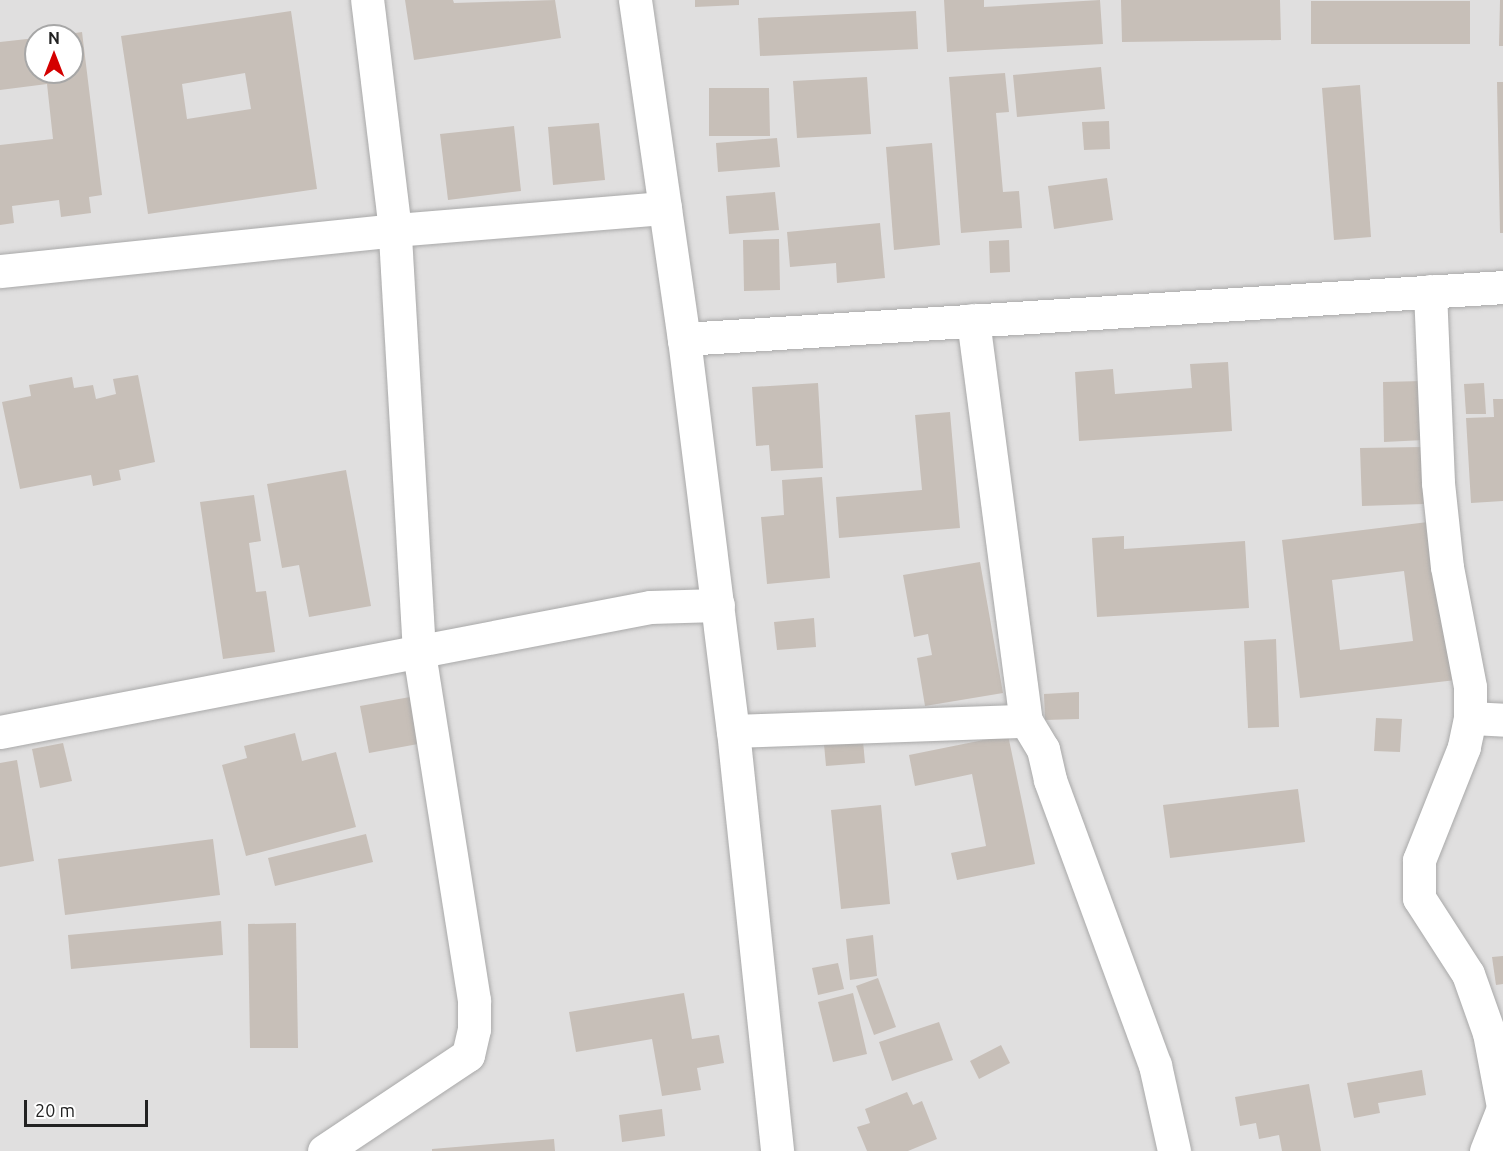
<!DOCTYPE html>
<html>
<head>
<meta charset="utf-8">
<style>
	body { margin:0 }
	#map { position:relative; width:1503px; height:1151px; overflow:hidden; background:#f2efe9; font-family:Ubuntu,sans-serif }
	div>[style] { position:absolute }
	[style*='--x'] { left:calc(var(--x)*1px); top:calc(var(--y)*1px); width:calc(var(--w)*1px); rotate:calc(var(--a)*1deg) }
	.residential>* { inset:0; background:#e0dfdf }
	.building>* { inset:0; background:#c7bfb8 }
	.roads { filter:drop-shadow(0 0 2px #a9a9a9) drop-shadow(0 0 2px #a9a9a9) }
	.street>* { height:33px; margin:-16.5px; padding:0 16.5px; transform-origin:16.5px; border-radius:16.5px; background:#fff }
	span { translate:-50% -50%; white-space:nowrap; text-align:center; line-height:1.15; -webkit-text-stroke:6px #fff; paint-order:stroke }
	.north { position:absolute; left:24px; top:24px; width:60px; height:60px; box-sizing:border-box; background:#fff; border:2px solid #a7a7a7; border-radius:50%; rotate:0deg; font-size:16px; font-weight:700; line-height:24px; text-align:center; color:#222 }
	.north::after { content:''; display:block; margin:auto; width:21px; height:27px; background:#d40000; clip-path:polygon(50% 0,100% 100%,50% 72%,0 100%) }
	.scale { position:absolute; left:24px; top:1100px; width:124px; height:27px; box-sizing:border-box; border:3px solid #222; border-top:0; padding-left:8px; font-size:18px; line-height:21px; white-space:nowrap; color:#222; -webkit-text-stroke:4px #fff; paint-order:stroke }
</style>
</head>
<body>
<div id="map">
	<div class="residential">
		<div style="clip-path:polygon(evenodd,0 0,1503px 0,1503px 1151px,0 1151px,0 0,36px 36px,72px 36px,72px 72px,36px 72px,36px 36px)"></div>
	</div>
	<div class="building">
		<div style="clip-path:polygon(405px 0,453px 0,454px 3px,555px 0,561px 38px,414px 60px)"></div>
		<div style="clip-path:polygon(695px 0,739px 0,739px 5px,695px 7px)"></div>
		<div style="clip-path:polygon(944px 0,984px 0,984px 7px,1100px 0,1103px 44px,947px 52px)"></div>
		<div style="clip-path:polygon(1121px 0,1280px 0,1281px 40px,1122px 42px)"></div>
		<div style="clip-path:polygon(1500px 0,1503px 0,1503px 46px,1499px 46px)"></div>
		<div style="clip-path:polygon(1311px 1px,1470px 1px,1470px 44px,1311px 44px)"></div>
		<div style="clip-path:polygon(evenodd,291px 11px,317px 189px,148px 214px,121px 36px,291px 11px,245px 73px,251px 109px,187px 119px,182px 84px,245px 73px)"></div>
		<div style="clip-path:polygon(916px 11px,918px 49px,760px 56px,758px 18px)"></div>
		<div style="clip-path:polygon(82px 32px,102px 195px,89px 197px,91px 213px,61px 217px,59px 200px,12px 206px,14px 223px,0 225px,0 145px,53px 139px,47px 84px,0 90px,0 42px,36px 38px,36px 72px,72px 72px,72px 36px,62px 35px)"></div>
		<div style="clip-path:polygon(1101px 67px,1105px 109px,1017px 117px,1013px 75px)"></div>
		<div style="clip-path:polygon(1005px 73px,1009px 112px,996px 113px,1003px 192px,1019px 191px,1022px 228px,961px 233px,949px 77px)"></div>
		<div style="clip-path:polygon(867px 77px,871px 134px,797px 138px,793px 81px)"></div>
		<div style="clip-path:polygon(1497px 82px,1503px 82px,1503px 233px,1500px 233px)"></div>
		<div style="clip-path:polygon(1360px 85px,1371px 237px,1334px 240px,1322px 88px)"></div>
		<div style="clip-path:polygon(709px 88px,769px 88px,770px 136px,709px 136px)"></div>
		<div style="clip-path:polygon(1109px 121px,1110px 149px,1084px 150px,1082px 122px)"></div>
		<div style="clip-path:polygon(599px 123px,605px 180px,553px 185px,548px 127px)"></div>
		<div style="clip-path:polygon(514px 126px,521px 191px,448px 200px,440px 134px)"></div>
		<div style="clip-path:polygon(777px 138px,780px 167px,718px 172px,716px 143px)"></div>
		<div style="clip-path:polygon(932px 143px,940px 245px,894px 250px,886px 147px)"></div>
		<div style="clip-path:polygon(1107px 178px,1113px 220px,1054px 229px,1048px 186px)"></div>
		<div style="clip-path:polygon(775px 192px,779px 230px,729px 234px,726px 196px)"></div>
		<div style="clip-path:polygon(880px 223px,885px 278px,837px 283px,836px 263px,790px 267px,787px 232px)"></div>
		<div style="clip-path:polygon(779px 239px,780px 290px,744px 291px,743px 240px)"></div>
		<div style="clip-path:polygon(1009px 240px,1010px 272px,990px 273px,989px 241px)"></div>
		<div style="clip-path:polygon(1228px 362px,1232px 431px,1079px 441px,1075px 372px,1113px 369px,1115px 394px,1192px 388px,1190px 364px)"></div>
		<div style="clip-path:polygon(138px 375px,155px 462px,119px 470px,121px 480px,93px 486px,91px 475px,20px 489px,2px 402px,31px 396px,29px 385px,72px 377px,74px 388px,93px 385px,96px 399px,116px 394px,113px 379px)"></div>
		<div style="clip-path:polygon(1422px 381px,1424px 440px,1384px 442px,1383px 382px)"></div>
		<div style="clip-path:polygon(818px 383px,823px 468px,771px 471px,769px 445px,756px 446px,752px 387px)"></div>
		<div style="clip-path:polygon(1484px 383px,1486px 414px,1466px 414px,1464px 384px)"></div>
		<div style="clip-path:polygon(1493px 399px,1503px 399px,1503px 501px,1471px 503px,1466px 418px,1494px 417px)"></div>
		<div style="clip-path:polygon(950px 412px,960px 528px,839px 538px,836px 497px,922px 490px,915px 415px)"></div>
		<div style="clip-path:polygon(1422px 447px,1424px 504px,1362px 506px,1360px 448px)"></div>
		<div style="clip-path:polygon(346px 470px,371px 606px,309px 617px,299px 565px,282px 568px,267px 484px)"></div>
		<div style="clip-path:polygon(822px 477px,830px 578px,767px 584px,761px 517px,784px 515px,782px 480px)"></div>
		<div style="clip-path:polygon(254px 495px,261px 541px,249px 543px,256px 592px,266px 591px,275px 652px,223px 659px,200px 502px)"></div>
		<div style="clip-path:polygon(evenodd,1436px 521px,1456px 680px,1300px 698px,1282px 540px,1436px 521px,1404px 571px,1413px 641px,1340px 650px,1332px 580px,1404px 571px)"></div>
		<div style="clip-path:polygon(1124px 536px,1124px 549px,1245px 541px,1249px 608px,1097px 617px,1092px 538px)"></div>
		<div style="clip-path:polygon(980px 562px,1003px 693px,925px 706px,917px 658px,932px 655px,928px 634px,914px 637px,903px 575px)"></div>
		<div style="clip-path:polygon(814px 618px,816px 647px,777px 650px,774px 622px)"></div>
		<div style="clip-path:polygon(1276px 639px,1279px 727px,1248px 728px,1244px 641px)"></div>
		<div style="clip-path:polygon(1079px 692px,1079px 719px,1045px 720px,1044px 694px)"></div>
		<div style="clip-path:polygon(410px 697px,418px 744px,369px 753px,360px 706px)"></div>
		<div style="clip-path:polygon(1376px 718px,1402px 719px,1400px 752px,1374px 751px)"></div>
		<div style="clip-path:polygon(295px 733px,302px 761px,336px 752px,356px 827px,246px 856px,222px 765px,247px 758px,244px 746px)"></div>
		<div style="clip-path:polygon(1008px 735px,1035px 864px,957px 880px,951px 853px,986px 846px,972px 774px,915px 786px,909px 755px)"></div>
		<div style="clip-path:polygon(863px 741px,865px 763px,826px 766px,824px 744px)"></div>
		<div style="clip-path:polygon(63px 743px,72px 781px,40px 788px,32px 749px)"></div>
		<div style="clip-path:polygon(17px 760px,34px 861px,0 867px,0 763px)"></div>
		<div style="clip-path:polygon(1298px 789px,1305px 842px,1170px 858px,1163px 805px)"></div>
		<div style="clip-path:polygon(881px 805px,890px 904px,841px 909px,831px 810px)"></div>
		<div style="clip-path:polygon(366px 834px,373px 862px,275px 886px,268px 858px)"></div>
		<div style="clip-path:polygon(213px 839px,220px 895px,65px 915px,58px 859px)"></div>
		<div style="clip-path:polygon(221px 921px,223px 955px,71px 969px,68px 935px)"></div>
		<div style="clip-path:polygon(296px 923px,298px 1048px,250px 1048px,248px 924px)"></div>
		<div style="clip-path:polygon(873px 935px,877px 976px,850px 980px,846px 939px)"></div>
		<div style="clip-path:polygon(1503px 956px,1503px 984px,1496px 985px,1492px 957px)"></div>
		<div style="clip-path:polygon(838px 963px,844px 989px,818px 995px,812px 968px)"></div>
		<div style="clip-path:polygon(878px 978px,896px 1027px,874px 1035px,856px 986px)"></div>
		<div style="clip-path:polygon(684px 993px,692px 1039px,719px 1035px,724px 1063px,697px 1068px,701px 1090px,662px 1096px,652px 1039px,576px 1052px,569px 1012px)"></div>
		<div style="clip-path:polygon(853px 993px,867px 1054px,833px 1062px,818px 1002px)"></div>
		<div style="clip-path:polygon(939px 1022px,953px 1060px,892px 1081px,879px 1042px)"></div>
		<div style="clip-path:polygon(1001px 1045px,1010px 1063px,979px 1079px,970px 1061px)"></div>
		<div style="clip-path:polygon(1422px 1070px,1426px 1095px,1378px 1103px,1380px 1113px,1354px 1118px,1347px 1083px)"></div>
		<div style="clip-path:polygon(1309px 1084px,1321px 1151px,1282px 1151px,1279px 1135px,1259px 1139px,1256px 1123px,1240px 1126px,1235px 1097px)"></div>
		<div style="clip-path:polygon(907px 1092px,913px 1105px,922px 1101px,937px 1139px,908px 1151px,867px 1151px,857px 1127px,870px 1123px,865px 1109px)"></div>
		<div style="clip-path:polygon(662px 1109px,665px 1136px,622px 1142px,619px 1115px)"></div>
		<div style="clip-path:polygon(554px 1139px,555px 1151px,432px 1151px,432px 1149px)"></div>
	</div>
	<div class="roads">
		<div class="street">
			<div style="--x:635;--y:0;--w:343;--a:81.8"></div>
			<div style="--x:684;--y:339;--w:395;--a:82.9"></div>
			<div style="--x:733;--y:731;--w:422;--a:84"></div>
			<div style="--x:0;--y:271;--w:397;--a:-5.9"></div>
			<div style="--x:395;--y:230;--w:271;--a:-4.7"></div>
			<div style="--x:1430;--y:291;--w:192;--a:87.6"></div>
			<div style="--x:1438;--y:483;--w:84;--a:83.9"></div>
			<div style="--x:1447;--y:567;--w:122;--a:79.1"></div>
			<div style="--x:1470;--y:687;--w:31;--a:90"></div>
			<div style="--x:1470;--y:718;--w:30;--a:102"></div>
			<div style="--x:1464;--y:747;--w:122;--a:111.7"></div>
			<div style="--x:1419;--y:860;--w:38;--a:90"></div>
			<div style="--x:1419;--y:898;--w:90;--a:57.2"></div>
			<div style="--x:1468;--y:974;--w:63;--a:70.4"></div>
			<div style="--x:1489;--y:1033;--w:75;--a:79.3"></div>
			<div style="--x:973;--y:320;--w:404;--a:82.5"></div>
			<div style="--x:684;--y:339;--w:821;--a:-3.63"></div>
			<div style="--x:1470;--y:718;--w:33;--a:3"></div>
			<div style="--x:733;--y:731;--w:293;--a:-2"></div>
			<div style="--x:1026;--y:721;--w:33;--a:59"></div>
			<div style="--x:1043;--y:749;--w:32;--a:77"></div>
			<div style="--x:1050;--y:780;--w:304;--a:69.8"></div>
			<div style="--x:1155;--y:1065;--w:88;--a:77.5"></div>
			<div style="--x:0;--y:732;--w:662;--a:-10.89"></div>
			<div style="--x:650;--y:607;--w:68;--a:-1.7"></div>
			<div style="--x:324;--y:1151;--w:173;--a:-33.7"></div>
			<div style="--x:468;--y:1055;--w:27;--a:-77"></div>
			<div style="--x:474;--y:1029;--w:29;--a:-90"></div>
			<div style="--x:474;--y:1000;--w:352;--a:-99"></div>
			<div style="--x:419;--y:652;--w:423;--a:-93.3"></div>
			<div style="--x:395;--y:230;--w:232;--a:-96.9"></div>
			<div style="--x:1486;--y:1151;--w:46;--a:-68.4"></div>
		</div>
	</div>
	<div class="north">N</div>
	<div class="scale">20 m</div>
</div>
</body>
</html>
